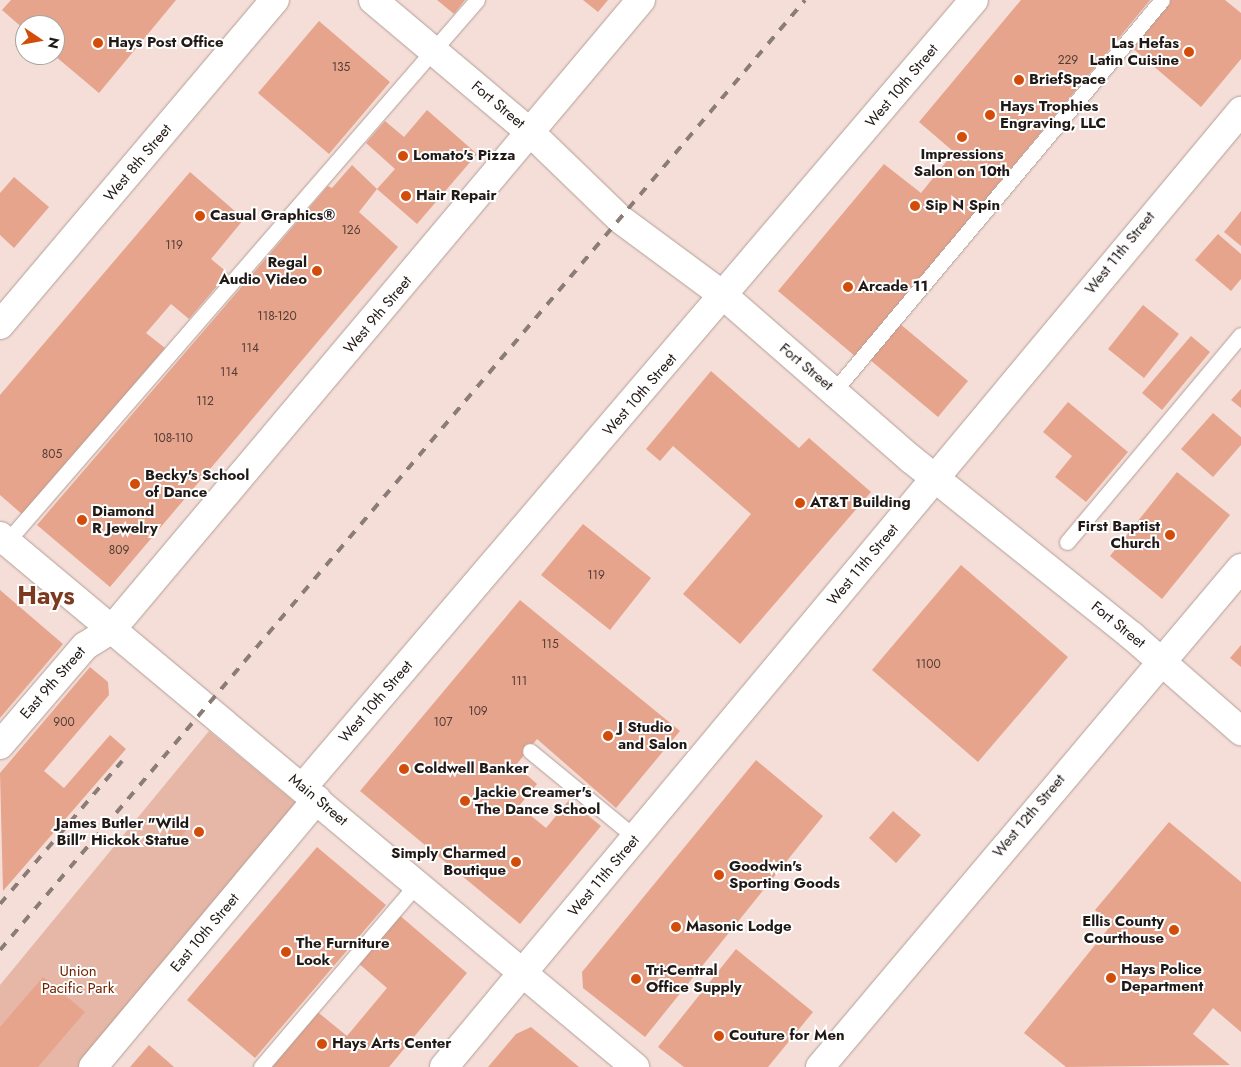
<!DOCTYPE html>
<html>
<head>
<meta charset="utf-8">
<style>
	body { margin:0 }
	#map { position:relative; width:1241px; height:1067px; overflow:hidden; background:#f4ded7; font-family:Jost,sans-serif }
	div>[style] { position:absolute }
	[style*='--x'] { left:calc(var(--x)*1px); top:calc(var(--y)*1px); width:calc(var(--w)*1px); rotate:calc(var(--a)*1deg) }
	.green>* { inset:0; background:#e6b7a6 }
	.building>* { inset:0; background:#e7a48c }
	.roads { filter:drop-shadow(0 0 1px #b29e97) drop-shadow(0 0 1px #b29e97) }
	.service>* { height:15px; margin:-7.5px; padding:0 7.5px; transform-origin:7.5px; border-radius:7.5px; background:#fff }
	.minor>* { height:28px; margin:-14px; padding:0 14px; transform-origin:14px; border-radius:14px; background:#fff }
	.tertiary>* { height:28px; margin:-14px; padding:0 14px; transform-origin:14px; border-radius:14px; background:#fff }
	.secondary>* { height:28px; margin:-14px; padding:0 14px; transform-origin:14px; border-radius:14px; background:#fff }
	.rail>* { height:4px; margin-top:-2px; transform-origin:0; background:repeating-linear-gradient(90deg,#8b7c77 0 9px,transparent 0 18px) }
	.dots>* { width:14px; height:14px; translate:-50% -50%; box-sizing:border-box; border:2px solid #fff; border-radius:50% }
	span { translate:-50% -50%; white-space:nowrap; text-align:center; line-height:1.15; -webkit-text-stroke:4px #fff; paint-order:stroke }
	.number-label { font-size:12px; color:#523c34 }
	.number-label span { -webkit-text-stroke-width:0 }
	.poi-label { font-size:15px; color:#201916; font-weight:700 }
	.left { translate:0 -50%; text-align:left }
	.right { translate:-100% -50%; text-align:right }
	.street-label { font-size:15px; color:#201916 }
	.park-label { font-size:15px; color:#702300 }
	.town-label { font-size:25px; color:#7b391f; font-weight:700 }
	.north { position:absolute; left:15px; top:15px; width:50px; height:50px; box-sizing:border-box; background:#fff; border:1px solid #a6a3a2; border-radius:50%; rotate:102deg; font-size:14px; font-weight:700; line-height:20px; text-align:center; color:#201916 }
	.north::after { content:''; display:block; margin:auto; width:18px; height:22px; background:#d24d0a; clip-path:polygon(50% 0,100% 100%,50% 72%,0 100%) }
</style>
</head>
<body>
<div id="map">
	<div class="green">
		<div style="clip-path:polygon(209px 731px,297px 804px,80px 1067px,0 1067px,0 985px)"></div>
	</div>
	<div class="building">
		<div style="clip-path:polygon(11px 0,176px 0,99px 93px,55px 56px,55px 25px,25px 25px,25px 30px,2px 10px)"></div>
		<div style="clip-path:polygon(437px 0,465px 0,454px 14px)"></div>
		<div style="clip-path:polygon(583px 0,608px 0,598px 12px)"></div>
		<div style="clip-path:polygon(1021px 0,1150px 0,856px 357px,778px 291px,884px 164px,921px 193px,954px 152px,919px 122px)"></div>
		<div style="clip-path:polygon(1167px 0,1225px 0,1241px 13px,1241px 59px,1201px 107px,1129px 45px)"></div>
		<div style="clip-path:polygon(319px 21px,390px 82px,329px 154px,258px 93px)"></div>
		<div style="clip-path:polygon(427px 110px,477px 154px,417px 224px,377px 189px,395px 169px,366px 143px,385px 121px,404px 137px)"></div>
		<div style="clip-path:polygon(352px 165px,377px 189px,359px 212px,398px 247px,110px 587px,37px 525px,328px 186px,332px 188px)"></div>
		<div style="clip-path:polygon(190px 172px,244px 219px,211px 259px,228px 273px,189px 319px,171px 304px,146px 333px,165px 348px,23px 515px,0 495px,0 395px)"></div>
		<div style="clip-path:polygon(14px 177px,49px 207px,14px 248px,0 235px,0 193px)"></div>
		<div style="clip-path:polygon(1241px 211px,1241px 246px,1224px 232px)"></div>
		<div style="clip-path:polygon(1218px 234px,1241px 254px,1241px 279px,1231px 291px,1195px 260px)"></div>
		<div style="clip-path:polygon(1143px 305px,1179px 334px,1144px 378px,1108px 349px)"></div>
		<div style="clip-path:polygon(899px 323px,968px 381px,938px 417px,869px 359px)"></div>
		<div style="clip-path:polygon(1191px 336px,1210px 352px,1162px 410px,1142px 393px)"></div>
		<div style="clip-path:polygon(711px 371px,799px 448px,809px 438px,871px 492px,740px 644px,683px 594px,751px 514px,673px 446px,660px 461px,646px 449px)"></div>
		<div style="clip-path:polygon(1241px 389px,1241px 408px,1231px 400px)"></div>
		<div style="clip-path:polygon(1068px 402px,1128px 452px,1086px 502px,1055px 477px,1072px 456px,1043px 432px)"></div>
		<div style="clip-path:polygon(1213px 413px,1241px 437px,1241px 445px,1213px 477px,1181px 449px)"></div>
		<div style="clip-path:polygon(1177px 472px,1230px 515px,1162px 599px,1110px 556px)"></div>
		<div style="clip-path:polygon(583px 524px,651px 578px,610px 630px,541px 575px)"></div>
		<div style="clip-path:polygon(961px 565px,1068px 657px,978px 762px,872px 670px)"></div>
		<div style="clip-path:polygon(0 590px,63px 644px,0 718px)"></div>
		<div style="clip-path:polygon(520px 600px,680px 731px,616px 808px,537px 739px,516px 765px,537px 784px,519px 806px,546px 828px,569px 800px,601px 826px,520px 924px,360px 791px)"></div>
		<div style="clip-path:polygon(1241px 645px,1241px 667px,1230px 658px)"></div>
		<div style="clip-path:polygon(90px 667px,108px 682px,109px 695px,44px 771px,64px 788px,110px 735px,126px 749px,3px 891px,0 773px)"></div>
		<div style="clip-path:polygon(756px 760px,823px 816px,645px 1037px,583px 988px,582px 972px)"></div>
		<div style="clip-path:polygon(893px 811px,921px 835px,896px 863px,869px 838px)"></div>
		<div style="clip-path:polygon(177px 815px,190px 826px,177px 841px,164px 829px)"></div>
		<div style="clip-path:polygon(1169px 822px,1241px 882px,1241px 1032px,1213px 1008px,1193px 1034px,1230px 1065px,1066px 1067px,1024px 1033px,1112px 924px,1095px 910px)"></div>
		<div style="clip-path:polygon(317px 847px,386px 905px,255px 1058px,187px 1000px)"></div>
		<div style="clip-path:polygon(398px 914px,467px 973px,389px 1067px,267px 1067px,314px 1009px,347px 1036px,387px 988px,357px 962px)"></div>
		<div style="clip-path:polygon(736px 949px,813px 1012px,768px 1067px,684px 1067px,658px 1047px)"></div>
		<div style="clip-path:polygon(43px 977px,85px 1012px,38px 1067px,0 1067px,0 1027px)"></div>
		<div style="clip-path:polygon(531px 1027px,554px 1046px,579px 1067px,488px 1067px,516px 1034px)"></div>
		<div style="clip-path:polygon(149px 1045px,174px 1067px,130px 1067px)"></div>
	</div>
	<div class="roads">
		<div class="service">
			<div style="--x:834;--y:391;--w:510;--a:-50.01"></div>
			<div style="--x:1067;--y:542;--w:270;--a:-50"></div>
			<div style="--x:3;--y:546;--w:723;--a:-49.04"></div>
			<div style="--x:530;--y:751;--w:137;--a:39.4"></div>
			<div style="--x:261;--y:1067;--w:240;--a:-49.6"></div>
		</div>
		<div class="minor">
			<div style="--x:373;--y:0;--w:208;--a:40.1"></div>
			<div style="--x:532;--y:134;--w:122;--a:44"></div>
			<div style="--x:620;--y:219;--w:129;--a:36.5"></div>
			<div style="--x:724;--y:296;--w:248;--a:41.1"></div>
			<div style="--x:911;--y:459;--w:283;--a:38.7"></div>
			<div style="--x:1132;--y:636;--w:145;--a:41.1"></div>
			<div style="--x:0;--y:745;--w:130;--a:-49.4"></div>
			<div style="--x:85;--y:646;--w:32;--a:-32"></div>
			<div style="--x:112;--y:629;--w:822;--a:-49.94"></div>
			<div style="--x:303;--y:787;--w:1034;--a:-49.55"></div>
			<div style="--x:93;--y:1067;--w:349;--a:-50.1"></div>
			<div style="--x:444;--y:1067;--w:1245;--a:-50.18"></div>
			<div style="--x:820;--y:1067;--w:653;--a:-49.85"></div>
		</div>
		<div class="tertiary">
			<div style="--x:0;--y:536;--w:828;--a:39.9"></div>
		</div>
		<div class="secondary">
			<div style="--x:0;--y:325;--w:426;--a:-49.8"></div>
		</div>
	</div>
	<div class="rail">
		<div style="--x:0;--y:904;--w:188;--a:-49.5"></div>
		<div style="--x:0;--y:950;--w:1245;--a:-49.72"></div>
	</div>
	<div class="dots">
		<div style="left:98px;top:43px;background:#d24d0a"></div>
		<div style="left:1189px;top:52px;background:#d24d0a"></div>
		<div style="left:1019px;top:80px;background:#d24d0a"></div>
		<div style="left:990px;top:115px;background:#d24d0a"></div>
		<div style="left:962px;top:137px;background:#d24d0a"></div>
		<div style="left:403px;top:156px;background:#d24d0a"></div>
		<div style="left:406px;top:196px;background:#d24d0a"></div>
		<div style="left:915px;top:206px;background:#d24d0a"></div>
		<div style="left:200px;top:216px;background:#d24d0a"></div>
		<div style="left:317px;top:271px;background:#d24d0a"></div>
		<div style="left:848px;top:287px;background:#d24d0a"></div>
		<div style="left:135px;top:484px;background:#d24d0a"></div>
		<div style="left:800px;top:503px;background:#d24d0a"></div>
		<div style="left:82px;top:520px;background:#d24d0a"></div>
		<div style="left:1170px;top:535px;background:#d24d0a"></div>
		<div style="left:608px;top:736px;background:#d24d0a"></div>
		<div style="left:404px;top:769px;background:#d24d0a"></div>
		<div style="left:465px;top:801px;background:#d24d0a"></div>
		<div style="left:199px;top:832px;background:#d24d0a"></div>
		<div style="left:516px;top:862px;background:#d24d0a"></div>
		<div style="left:719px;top:875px;background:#d24d0a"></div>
		<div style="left:676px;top:927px;background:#d24d0a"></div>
		<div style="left:1174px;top:930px;background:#d24d0a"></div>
		<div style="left:286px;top:952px;background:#d24d0a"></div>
		<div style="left:1111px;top:978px;background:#d24d0a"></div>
		<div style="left:636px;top:979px;background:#d24d0a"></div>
		<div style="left:719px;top:1036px;background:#d24d0a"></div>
		<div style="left:322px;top:1044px;background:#d24d0a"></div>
	</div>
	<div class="number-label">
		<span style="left:1068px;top:61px">229</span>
		<span style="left:341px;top:68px">135</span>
		<span style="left:351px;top:231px">126</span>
		<span style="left:174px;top:246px">119</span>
		<span style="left:277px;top:317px">118-120</span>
		<span style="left:250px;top:349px">114</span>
		<span style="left:229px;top:373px">114</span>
		<span style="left:205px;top:402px">112</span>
		<span style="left:173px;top:439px">108-110</span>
		<span style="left:52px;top:455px">805</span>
		<span style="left:119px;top:551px">809</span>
		<span style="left:596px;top:576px">119</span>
		<span style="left:550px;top:645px">115</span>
		<span style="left:928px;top:665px">1100</span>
		<span style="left:519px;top:682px">111</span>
		<span style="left:478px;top:712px">109</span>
		<span style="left:64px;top:723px">900</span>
		<span style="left:443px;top:723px">107</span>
	</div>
	<div class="poi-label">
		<span class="left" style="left:108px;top:43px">Hays Post Office</span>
		<span class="right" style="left:1179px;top:52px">Las Hefas<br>Latin Cuisine</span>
		<span class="left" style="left:1029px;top:80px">BriefSpace</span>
		<span class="left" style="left:1000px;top:115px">Hays Trophies<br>Engraving, LLC</span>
		<span style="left:962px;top:163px">Impressions<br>Salon on 10th</span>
		<span class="left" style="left:413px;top:156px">Lomato's Pizza</span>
		<span class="left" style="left:416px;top:196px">Hair Repair</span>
		<span class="left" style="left:925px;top:206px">Sip N Spin</span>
		<span class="left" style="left:210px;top:216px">Casual Graphics®</span>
		<span class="right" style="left:307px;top:271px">Regal<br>Audio Video</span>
		<span class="left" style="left:858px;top:287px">Arcade 11</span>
		<span class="left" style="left:145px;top:484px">Becky's School<br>of Dance</span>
		<span class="left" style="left:810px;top:503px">AT&amp;T Building</span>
		<span class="left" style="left:92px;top:520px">Diamond<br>R Jewelry</span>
		<span class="right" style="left:1160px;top:535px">First Baptist<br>Church</span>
		<span class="left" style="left:618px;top:736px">J Studio<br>and Salon</span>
		<span class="left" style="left:414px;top:769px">Coldwell Banker</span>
		<span class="left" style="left:475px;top:801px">Jackie Creamer's<br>The Dance School</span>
		<span class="right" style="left:189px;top:832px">James Butler "Wild<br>Bill" Hickok Statue</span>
		<span class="right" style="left:506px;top:862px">Simply Charmed<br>Boutique</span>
		<span class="left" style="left:729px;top:875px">Goodwin's<br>Sporting Goods</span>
		<span class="right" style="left:1164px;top:930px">Ellis County<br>Courthouse</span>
		<span class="left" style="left:686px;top:927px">Masonic Lodge</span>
		<span class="left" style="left:296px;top:952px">The Furniture<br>Look</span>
		<span class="left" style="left:1121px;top:978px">Hays Police<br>Department</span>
		<span class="left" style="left:646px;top:979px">Tri-Central<br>Office Supply</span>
		<span class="left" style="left:729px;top:1036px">Couture for Men</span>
		<span class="left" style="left:332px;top:1044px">Hays Arts Center</span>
	</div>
	<div class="street-label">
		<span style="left:902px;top:86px;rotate:-50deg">West 10th Street</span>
		<span style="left:498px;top:105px;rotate:40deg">Fort Street</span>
		<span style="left:138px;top:163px;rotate:-50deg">West 8th Street</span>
		<span style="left:1120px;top:253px;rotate:-51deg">West 11th Street</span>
		<span style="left:378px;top:315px;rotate:-50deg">West 9th Street</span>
		<span style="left:806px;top:367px;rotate:40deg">Fort Street</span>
		<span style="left:640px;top:395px;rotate:-49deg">West 10th Street</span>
		<span style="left:863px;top:565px;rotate:-50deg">West 11th Street</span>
		<span style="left:1118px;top:625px;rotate:39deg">Fort Street</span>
		<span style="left:53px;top:683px;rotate:-49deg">East 9th Street</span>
		<span style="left:376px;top:702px;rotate:-49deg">West 10th Street</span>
		<span style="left:318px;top:800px;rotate:40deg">Main Street</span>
		<span style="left:1029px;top:816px;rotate:-50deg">West 12th Street</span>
		<span style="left:604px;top:876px;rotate:-50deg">West 11th Street</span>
		<span style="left:205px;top:933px;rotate:-50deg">East 10th Street</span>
	</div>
	<div class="park-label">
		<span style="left:78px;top:980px">Union<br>Pacific Park</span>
	</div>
	<div class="town-label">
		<span style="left:46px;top:595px">Hays</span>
	</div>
	<div class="north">N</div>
</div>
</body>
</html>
